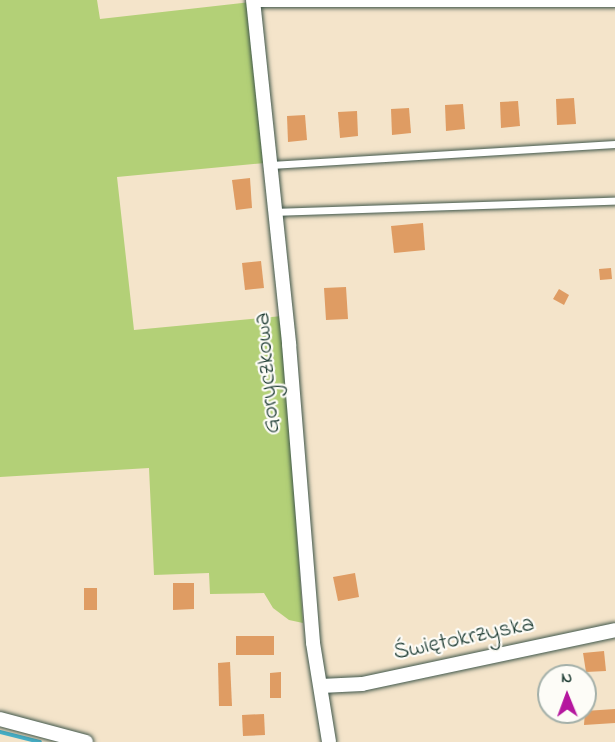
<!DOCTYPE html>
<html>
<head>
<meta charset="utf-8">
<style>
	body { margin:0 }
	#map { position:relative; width:615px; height:742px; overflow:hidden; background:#f4e4ca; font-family:"Indie Flower",sans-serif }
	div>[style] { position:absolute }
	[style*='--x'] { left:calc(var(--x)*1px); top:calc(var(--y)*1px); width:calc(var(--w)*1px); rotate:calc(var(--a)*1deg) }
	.green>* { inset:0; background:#b3d077 }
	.stream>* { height:4px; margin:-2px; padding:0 2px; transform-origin:2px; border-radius:2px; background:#46aec6 }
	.building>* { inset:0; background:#df9c63 }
	.roads { filter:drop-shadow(0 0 2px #3f564a) drop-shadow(0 0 2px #3f564a) }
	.lane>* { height:7px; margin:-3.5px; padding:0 3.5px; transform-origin:3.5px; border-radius:3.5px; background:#fff }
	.street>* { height:14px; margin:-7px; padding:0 7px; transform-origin:7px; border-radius:7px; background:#fff }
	span { translate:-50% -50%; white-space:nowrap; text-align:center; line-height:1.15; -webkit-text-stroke:4.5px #fdfcf7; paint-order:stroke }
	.street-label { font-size:24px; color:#1f3d34 }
	.north { position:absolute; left:537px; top:664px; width:60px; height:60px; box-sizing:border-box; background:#fdfcf7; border:2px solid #a4b0a9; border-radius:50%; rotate:359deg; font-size:16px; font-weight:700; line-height:24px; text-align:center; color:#1f3d34 }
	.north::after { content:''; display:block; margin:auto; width:21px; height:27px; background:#b5179e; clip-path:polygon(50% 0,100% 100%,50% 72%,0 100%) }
</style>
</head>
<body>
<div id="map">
	<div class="green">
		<div style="clip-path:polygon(0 0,97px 0,100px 19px,251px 2px,265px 163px,117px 177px,134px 330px,282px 316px,303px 623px,289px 620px,273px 608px,264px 593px,210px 594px,209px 573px,154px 575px,149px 468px,0 477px)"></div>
	</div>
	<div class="stream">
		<div style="--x:0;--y:732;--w:41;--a:14"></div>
	</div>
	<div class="building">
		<div style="clip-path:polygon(574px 98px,576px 124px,557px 125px,556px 99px)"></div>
		<div style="clip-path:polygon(518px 101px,520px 126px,501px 128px,500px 102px)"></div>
		<div style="clip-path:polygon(463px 104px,465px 129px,446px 131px,445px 105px)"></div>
		<div style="clip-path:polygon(409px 108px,411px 133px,392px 135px,391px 109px)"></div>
		<div style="clip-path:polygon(357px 111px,358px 136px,340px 138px,338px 112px)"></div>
		<div style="clip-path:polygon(305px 115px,307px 140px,288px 142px,287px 116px)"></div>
		<div style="clip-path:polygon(250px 178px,252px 208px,236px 210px,232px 180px)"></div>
		<div style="clip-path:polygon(423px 223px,425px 250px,394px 253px,391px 226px)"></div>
		<div style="clip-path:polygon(261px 261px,264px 288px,245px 290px,242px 263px)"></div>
		<div style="clip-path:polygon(611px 268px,612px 279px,600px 280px,599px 269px)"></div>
		<div style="clip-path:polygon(346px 287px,348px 319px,326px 320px,324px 288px)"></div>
		<div style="clip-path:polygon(559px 289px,569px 295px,564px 305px,553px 299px)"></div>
		<div style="clip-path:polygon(355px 573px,359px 597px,338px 601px,333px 577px)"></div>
		<div style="clip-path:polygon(173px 583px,194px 583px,194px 609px,173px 610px)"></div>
		<div style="clip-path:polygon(84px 588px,97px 588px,97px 610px,84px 610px)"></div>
		<div style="clip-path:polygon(236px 636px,274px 636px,274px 655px,236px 655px)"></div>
		<div style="clip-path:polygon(604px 651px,606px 671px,586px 672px,583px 653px)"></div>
		<div style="clip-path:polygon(230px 662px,232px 706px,219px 706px,218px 663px)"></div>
		<div style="clip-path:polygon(281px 672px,281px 698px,270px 698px,270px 673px)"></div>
		<div style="clip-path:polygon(615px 709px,615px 723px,584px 725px,585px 711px)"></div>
		<div style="clip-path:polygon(264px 714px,265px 735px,243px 736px,242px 715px)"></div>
	</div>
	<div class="roads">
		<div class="lane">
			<div style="--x:254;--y:3;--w:361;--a:0"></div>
			<div style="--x:270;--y:165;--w:346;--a:-3.5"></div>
			<div style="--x:275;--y:212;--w:340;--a:-1.9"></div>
		</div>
		<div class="street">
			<div style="--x:253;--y:0;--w:346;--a:84"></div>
			<div style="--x:289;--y:344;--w:300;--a:85.4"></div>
			<div style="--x:313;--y:643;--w:100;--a:80.8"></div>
			<div style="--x:321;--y:686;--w:41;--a:-2.8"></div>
			<div style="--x:362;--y:684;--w:259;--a:-12"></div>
			<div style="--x:0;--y:719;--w:89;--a:15"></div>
		</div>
	</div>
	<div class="street-label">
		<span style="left:268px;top:373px;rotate:-95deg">Goryczkowa</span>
		<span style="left:464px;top:639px;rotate:-12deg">Świętokrzyska</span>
	</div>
	<div class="north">N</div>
</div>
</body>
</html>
